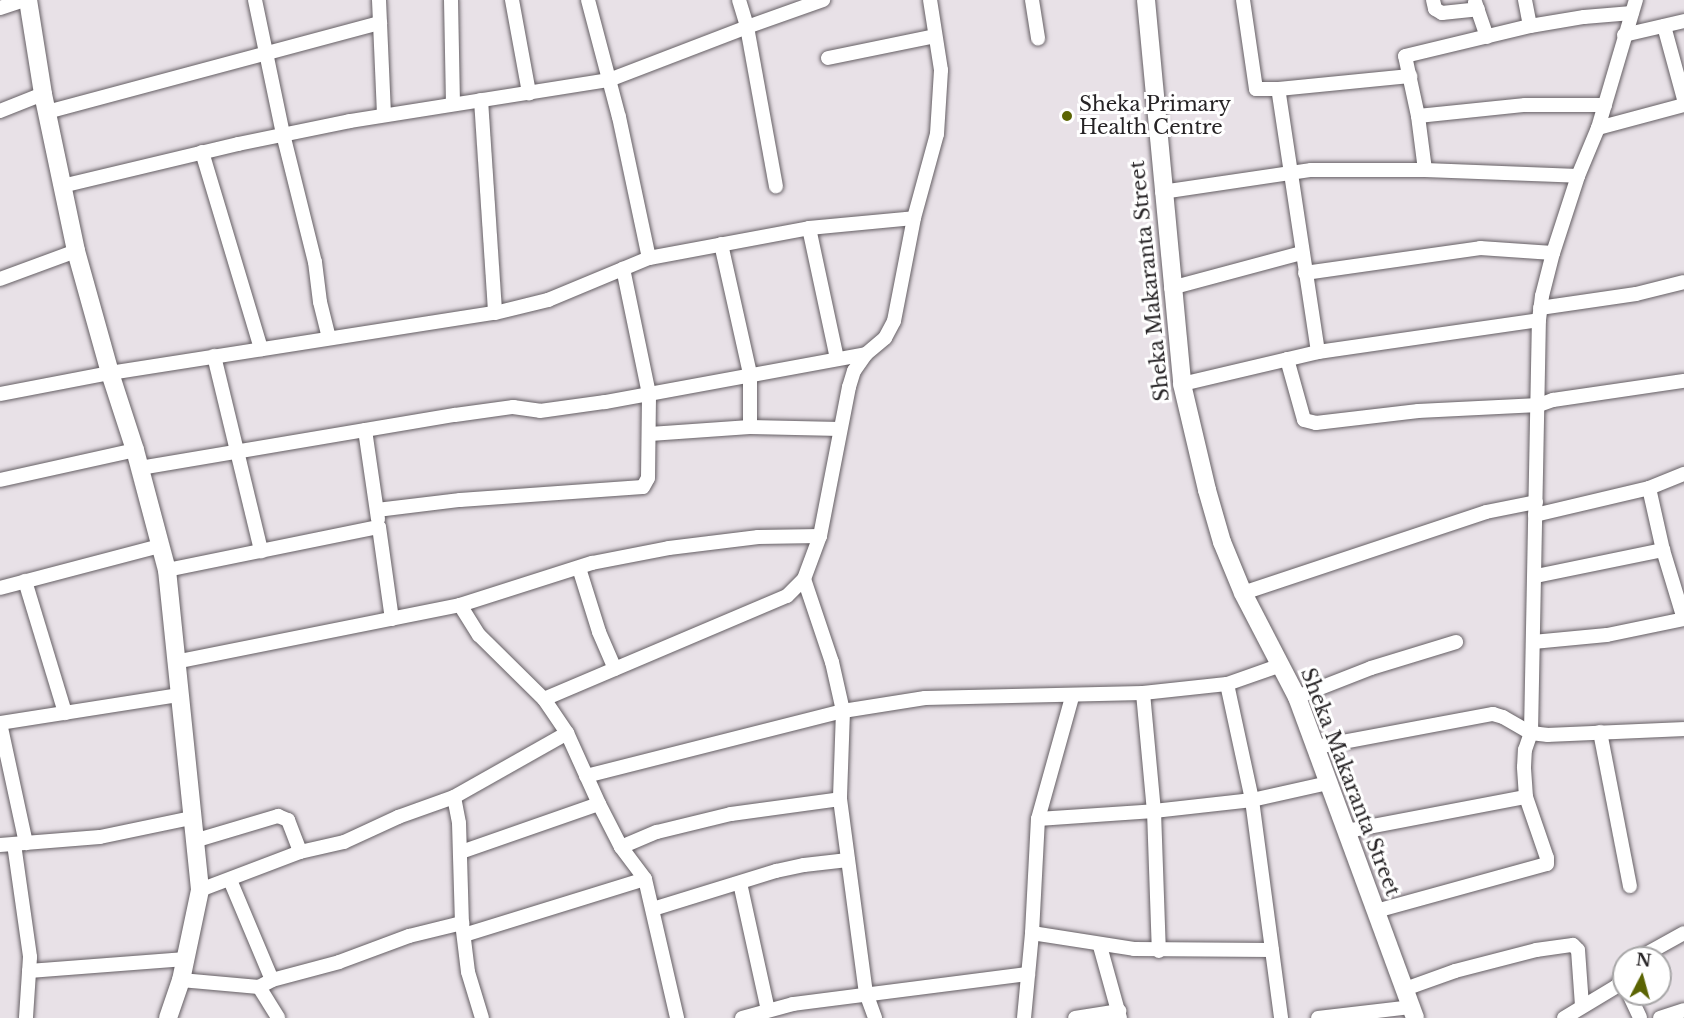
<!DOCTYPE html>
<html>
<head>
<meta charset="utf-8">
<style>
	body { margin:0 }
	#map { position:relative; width:1684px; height:1018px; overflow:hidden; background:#e8e1e7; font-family:"Libre Baskerville",serif }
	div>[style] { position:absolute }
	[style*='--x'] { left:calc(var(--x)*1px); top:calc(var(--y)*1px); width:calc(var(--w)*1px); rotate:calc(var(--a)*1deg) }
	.roads { filter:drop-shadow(0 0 2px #655f64) drop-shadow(0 0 2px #655f64) }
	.street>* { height:14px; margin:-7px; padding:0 7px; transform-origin:7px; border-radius:7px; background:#fff }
	.secondary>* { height:18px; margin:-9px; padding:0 9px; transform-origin:9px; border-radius:9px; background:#fff }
	.dots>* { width:16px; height:16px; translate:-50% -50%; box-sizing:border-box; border:3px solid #fff; border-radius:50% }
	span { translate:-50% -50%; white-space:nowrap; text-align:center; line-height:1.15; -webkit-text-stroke:6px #fff; paint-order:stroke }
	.poi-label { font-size:20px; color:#262325 }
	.left { translate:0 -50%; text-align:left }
	.street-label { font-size:20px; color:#262325 }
	.north { position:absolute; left:1612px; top:946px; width:60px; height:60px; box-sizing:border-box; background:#fff; border:2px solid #a8a7a8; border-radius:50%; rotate:6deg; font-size:16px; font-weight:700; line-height:24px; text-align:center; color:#262325 }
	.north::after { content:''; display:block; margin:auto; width:21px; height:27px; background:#5b6403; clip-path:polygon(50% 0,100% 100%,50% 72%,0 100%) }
</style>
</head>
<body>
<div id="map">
	<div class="roads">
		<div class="street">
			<div style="--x:255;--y:0;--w:137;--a:78.2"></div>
			<div style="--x:283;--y:134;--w:132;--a:76"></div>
			<div style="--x:315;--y:262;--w:40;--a:82.9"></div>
			<div style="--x:320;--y:302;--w:36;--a:76"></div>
			<div style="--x:379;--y:0;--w:115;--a:87.5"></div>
			<div style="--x:451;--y:0;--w:102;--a:88.9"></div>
			<div style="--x:512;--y:0;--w:95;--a:79.6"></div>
			<div style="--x:588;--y:0;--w:121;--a:75.2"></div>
			<div style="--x:619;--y:117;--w:144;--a:78"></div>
			<div style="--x:739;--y:0;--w:28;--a:73"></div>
			<div style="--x:747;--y:27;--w:81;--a:-19.6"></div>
			<div style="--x:1032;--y:0;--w:39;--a:81"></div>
			<div style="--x:1243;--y:0;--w:90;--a:81.7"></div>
			<div style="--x:1256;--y:89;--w:22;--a:0"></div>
			<div style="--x:1433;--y:0;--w:9;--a:77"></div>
			<div style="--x:1435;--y:9;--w:8;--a:30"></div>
			<div style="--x:1442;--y:13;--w:36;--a:-6"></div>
			<div style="--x:1525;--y:0;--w:26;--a:79"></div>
			<div style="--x:1475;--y:2;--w:37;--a:71"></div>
			<div style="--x:0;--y:8;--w:26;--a:-18"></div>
			<div style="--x:1664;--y:26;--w:76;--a:74.7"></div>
			<div style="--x:1624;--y:35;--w:62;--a:-13.1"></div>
			<div style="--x:828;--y:58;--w:109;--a:-11.6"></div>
			<div style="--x:481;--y:100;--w:213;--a:86.2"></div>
			<div style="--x:0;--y:111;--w:46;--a:-21.6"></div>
			<div style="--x:47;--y:112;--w:345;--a:-15"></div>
			<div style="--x:1418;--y:116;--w:108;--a:-5.9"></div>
			<div style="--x:1525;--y:105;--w:80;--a:0"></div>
			<div style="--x:1598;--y:128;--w:89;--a:-15"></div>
			<div style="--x:202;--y:152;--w:206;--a:73.3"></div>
			<div style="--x:1425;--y:170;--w:54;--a:-97.4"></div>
			<div style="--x:1418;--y:116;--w:61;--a:-102.2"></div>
			<div style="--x:1405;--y:56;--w:129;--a:-13.5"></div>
			<div style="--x:1530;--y:26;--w:55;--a:-9.5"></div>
			<div style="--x:1584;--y:17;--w:48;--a:-4.8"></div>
			<div style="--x:62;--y:186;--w:181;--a:-13.4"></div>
			<div style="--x:238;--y:144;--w:114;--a:-11.6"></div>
			<div style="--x:350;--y:121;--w:262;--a:-9"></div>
			<div style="--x:609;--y:80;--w:148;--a:-21"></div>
			<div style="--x:747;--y:27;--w:162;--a:79.7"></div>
			<div style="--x:1162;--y:192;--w:151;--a:-8.4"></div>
			<div style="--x:1311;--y:170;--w:114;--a:0"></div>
			<div style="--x:1425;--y:170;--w:153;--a:2.2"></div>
			<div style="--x:809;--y:228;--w:134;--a:77.9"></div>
			<div style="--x:721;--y:244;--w:133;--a:77.4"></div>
			<div style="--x:750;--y:374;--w:53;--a:90"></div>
			<div style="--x:1305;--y:273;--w:177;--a:-8.1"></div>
			<div style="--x:1480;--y:248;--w:73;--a:3.9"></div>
			<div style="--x:0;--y:279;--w:81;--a:-20.2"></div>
			<div style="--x:1171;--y:288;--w:136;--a:-15"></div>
			<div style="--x:1540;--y:308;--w:97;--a:-8.3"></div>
			<div style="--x:1636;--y:294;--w:49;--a:-14"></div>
			<div style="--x:1318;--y:352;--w:266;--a:-98.6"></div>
			<div style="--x:1278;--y:89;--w:133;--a:-5.6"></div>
			<div style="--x:214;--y:356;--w:201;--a:76.4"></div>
			<div style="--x:1287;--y:359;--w:63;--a:74.4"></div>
			<div style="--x:1304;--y:420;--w:12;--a:14"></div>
			<div style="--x:1316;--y:423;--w:103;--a:-6.7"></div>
			<div style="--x:1418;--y:411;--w:121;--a:-2.8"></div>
			<div style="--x:1539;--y:405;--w:15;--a:-20"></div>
			<div style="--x:1553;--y:400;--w:132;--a:-8.3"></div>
			<div style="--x:1182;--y:384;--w:140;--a:-13.2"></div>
			<div style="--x:1318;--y:352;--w:223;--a:-8.2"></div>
			<div style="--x:0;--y:394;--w:112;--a:-10.8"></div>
			<div style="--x:110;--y:373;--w:390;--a:-8.9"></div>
			<div style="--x:495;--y:313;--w:55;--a:-13.8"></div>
			<div style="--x:548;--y:300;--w:109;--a:-22.6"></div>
			<div style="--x:649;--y:258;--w:163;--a:-10.6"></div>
			<div style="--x:809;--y:228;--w:105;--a:-5.4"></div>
			<div style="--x:365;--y:430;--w:90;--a:81.7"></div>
			<div style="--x:650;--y:434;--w:100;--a:-4"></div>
			<div style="--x:750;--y:427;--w:90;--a:1.3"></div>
			<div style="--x:140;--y:468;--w:319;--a:-9.6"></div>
			<div style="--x:455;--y:415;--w:59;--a:-7.9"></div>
			<div style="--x:513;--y:407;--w:27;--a:8"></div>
			<div style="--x:540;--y:411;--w:66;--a:-7.9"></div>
			<div style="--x:605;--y:402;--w:265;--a:-10.4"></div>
			<div style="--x:0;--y:480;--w:138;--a:-12.5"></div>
			<div style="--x:1649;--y:488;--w:64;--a:77.3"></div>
			<div style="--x:1663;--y:550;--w:72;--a:73.1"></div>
			<div style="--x:377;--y:510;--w:84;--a:-6.9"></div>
			<div style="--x:460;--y:500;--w:183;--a:-4.1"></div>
			<div style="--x:643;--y:487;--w:10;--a:-61"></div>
			<div style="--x:648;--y:478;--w:84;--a:-89.3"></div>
			<div style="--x:649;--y:394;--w:128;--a:-101.7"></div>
			<div style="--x:1535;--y:515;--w:117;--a:-13.3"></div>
			<div style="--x:1649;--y:488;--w:38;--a:-22"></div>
			<div style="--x:579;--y:568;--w:67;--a:72.6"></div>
			<div style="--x:599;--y:632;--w:40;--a:66.6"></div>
			<div style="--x:167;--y:570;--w:216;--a:-11.5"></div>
			<div style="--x:379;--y:527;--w:93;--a:82"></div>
			<div style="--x:1536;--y:576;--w:130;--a:-11.6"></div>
			<div style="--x:804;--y:579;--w:88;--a:71.4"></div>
			<div style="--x:832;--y:662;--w:50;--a:77.3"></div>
			<div style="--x:843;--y:711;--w:88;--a:92"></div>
			<div style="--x:840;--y:799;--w:196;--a:82.4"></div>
			<div style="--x:866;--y:993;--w:27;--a:70"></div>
			<div style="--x:25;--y:581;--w:138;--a:73.1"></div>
			<div style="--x:0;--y:588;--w:165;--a:-14.7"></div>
			<div style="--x:1243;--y:593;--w:256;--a:-18.4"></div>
			<div style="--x:1486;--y:512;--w:51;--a:-11.3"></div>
			<div style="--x:460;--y:605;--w:36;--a:58"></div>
			<div style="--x:479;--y:635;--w:91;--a:44.6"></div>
			<div style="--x:544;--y:699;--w:41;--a:55.9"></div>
			<div style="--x:567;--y:733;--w:78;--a:65.7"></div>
			<div style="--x:599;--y:804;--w:48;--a:62.9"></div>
			<div style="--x:621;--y:847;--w:40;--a:53"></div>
			<div style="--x:645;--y:879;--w:143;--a:77"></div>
			<div style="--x:1533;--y:642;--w:74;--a:-5.4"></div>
			<div style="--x:1607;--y:635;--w:79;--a:-11.7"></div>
			<div style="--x:175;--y:662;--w:291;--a:-11.3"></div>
			<div style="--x:460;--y:605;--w:139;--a:-17.7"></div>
			<div style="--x:592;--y:563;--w:78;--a:-11"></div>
			<div style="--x:669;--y:548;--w:90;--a:-7"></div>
			<div style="--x:758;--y:537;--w:62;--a:-0.9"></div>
			<div style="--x:1227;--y:684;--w:119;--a:77.8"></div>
			<div style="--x:1252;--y:800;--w:220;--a:82.4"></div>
			<div style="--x:1143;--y:693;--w:119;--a:84.7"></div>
			<div style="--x:1154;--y:811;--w:140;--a:88"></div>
			<div style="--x:1297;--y:697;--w:79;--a:-21.4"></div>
			<div style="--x:1371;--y:668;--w:89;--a:-17"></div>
			<div style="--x:544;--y:699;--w:264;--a:-23"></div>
			<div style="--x:787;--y:596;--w:24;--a:-45"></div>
			<div style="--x:804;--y:579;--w:46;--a:-69.6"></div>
			<div style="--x:820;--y:536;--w:152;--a:-79"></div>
			<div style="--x:849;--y:387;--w:17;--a:-73"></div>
			<div style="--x:854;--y:371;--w:21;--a:-55"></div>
			<div style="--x:866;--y:354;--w:25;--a:-40"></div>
			<div style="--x:885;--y:338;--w:19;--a:-62"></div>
			<div style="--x:894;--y:321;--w:105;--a:-79"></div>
			<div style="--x:914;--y:218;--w:87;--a:-74.7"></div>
			<div style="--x:937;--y:134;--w:64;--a:-86.4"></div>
			<div style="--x:941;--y:70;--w:71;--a:-98.9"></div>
			<div style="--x:0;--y:723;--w:181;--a:-8.9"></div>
			<div style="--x:0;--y:723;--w:123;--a:77.8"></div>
			<div style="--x:1600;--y:732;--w:157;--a:79"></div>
			<div style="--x:1316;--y:747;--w:180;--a:-10.6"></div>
			<div style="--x:1493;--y:714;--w:10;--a:17"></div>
			<div style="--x:1503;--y:717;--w:32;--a:30"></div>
			<div style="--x:1531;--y:733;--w:17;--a:7"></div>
			<div style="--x:1548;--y:735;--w:136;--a:-2.5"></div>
			<div style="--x:586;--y:776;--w:265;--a:-14.2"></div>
			<div style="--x:843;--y:711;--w:83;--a:-9"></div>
			<div style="--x:925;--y:698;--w:218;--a:-1.3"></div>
			<div style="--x:1143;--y:693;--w:84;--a:-6.1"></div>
			<div style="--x:1227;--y:684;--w:57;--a:-19.4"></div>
			<div style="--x:454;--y:797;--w:26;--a:79"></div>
			<div style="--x:459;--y:823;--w:100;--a:88.3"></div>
			<div style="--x:462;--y:923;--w:49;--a:83"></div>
			<div style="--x:468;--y:972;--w:48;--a:73.1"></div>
			<div style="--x:1038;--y:819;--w:116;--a:-3.9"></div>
			<div style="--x:1154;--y:811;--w:99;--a:-6.4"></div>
			<div style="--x:1252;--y:800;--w:78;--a:-12.6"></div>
			<div style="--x:1347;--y:831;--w:182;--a:-10.8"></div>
			<div style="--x:194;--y:841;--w:88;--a:-16.6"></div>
			<div style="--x:278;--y:816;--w:11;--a:22"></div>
			<div style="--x:288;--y:820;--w:34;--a:69"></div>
			<div style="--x:14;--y:844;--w:114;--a:81.9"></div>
			<div style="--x:30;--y:957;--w:61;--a:93.8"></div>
			<div style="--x:0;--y:845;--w:100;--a:-4.6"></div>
			<div style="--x:100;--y:837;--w:93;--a:-11.8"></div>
			<div style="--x:621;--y:847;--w:39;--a:-23"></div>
			<div style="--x:657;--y:832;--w:76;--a:-13.7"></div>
			<div style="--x:731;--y:814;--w:110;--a:-7.8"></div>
			<div style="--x:461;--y:852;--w:146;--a:-19.2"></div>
			<div style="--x:230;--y:880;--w:108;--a:67.2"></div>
			<div style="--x:740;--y:883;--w:130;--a:77.6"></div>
			<div style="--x:200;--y:890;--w:107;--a:-20.8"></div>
			<div style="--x:300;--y:852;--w:45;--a:-12.8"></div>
			<div style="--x:344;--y:842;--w:60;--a:-24.8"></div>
			<div style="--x:398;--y:817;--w:59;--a:-19.7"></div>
			<div style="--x:454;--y:797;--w:130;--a:-29.5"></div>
			<div style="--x:653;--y:909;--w:129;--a:-17.2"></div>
			<div style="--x:776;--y:871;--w:29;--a:-12"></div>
			<div style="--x:804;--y:865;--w:44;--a:-6.5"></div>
			<div style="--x:1376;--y:911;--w:177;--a:-15.4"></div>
			<div style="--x:1547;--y:864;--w:6;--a:-90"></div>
			<div style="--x:1547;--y:858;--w:65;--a:-109"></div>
			<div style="--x:1526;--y:797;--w:30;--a:-94"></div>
			<div style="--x:1524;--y:767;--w:17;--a:-87"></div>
			<div style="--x:1525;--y:750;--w:18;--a:-71"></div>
			<div style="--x:1531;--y:733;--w:413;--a:-88.9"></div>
			<div style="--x:1539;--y:320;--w:24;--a:-83"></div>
			<div style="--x:1542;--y:296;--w:44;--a:-75.7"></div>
			<div style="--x:1553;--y:253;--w:81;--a:-72"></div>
			<div style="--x:1578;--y:176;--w:52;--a:-67.4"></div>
			<div style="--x:1598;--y:128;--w:134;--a:-73.5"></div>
			<div style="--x:1032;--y:933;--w:103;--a:8.9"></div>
			<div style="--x:1134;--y:949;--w:138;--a:0.4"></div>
			<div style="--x:464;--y:935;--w:189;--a:-17.2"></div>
			<div style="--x:1100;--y:946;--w:75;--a:74.5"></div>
			<div style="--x:1639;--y:958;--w:51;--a:-29.1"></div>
			<div style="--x:29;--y:971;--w:157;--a:-4.4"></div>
			<div style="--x:181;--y:980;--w:78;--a:5.1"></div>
			<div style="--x:259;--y:987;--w:15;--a:-28"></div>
			<div style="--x:272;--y:980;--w:69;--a:-15"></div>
			<div style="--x:339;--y:962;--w:75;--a:-20.4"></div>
			<div style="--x:409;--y:936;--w:55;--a:-13.8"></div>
			<div style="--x:259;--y:987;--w:36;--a:58"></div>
			<div style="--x:1405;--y:989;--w:53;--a:-19.8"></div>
			<div style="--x:1455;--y:971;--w:84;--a:-14.5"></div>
			<div style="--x:1536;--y:950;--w:37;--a:-8"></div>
			<div style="--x:1573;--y:945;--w:7;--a:45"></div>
			<div style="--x:1578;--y:950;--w:56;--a:85.9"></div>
			<div style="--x:1629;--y:994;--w:26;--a:65"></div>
			<div style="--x:742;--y:1018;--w:53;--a:-15.4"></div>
			<div style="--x:793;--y:1004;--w:237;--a:-7.3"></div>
			<div style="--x:1024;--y:1018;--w:85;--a:-84.6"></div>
			<div style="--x:1032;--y:933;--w:114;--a:-87"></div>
			<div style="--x:1038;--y:819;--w:127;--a:-74.4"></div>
			<div style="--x:1075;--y:1018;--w:45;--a:-9"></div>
			<div style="--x:1318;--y:1018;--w:95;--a:-6.7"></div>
			<div style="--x:1564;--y:1018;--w:62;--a:-31.1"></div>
			<div style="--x:1617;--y:986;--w:13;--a:-58"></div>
			<div style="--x:1660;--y:1018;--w:25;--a:-18"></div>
		</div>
		<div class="secondary">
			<div style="--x:28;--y:0;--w:95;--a:80.9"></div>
			<div style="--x:43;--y:94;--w:160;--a:78.1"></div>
			<div style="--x:76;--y:251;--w:127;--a:74.4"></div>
			<div style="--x:110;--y:373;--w:81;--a:72"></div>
			<div style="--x:135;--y:450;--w:124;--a:75.1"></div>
			<div style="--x:167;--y:570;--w:322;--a:84.1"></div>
			<div style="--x:200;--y:890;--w:92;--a:101.9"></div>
			<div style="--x:181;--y:980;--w:40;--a:108.9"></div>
			<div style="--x:1146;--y:0;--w:386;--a:84.6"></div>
			<div style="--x:1182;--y:384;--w:109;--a:76.7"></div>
			<div style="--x:1207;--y:490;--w:54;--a:73.9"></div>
			<div style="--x:1222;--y:542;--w:55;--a:67.6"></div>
			<div style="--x:1243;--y:593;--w:117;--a:62.6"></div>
			<div style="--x:1297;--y:697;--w:342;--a:69.8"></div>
		</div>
	</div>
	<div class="dots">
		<div style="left:1067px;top:116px;background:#5b6403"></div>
	</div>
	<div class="poi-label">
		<span class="left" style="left:1079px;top:116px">Sheka Primary<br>Health Centre</span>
	</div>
	<div class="street-label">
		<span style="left:1150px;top:281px;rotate:-96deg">Sheka Makaranta Street</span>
		<span style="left:1350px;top:782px;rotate:69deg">Sheka Makaranta Street</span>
	</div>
	<div class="north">N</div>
</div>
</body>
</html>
